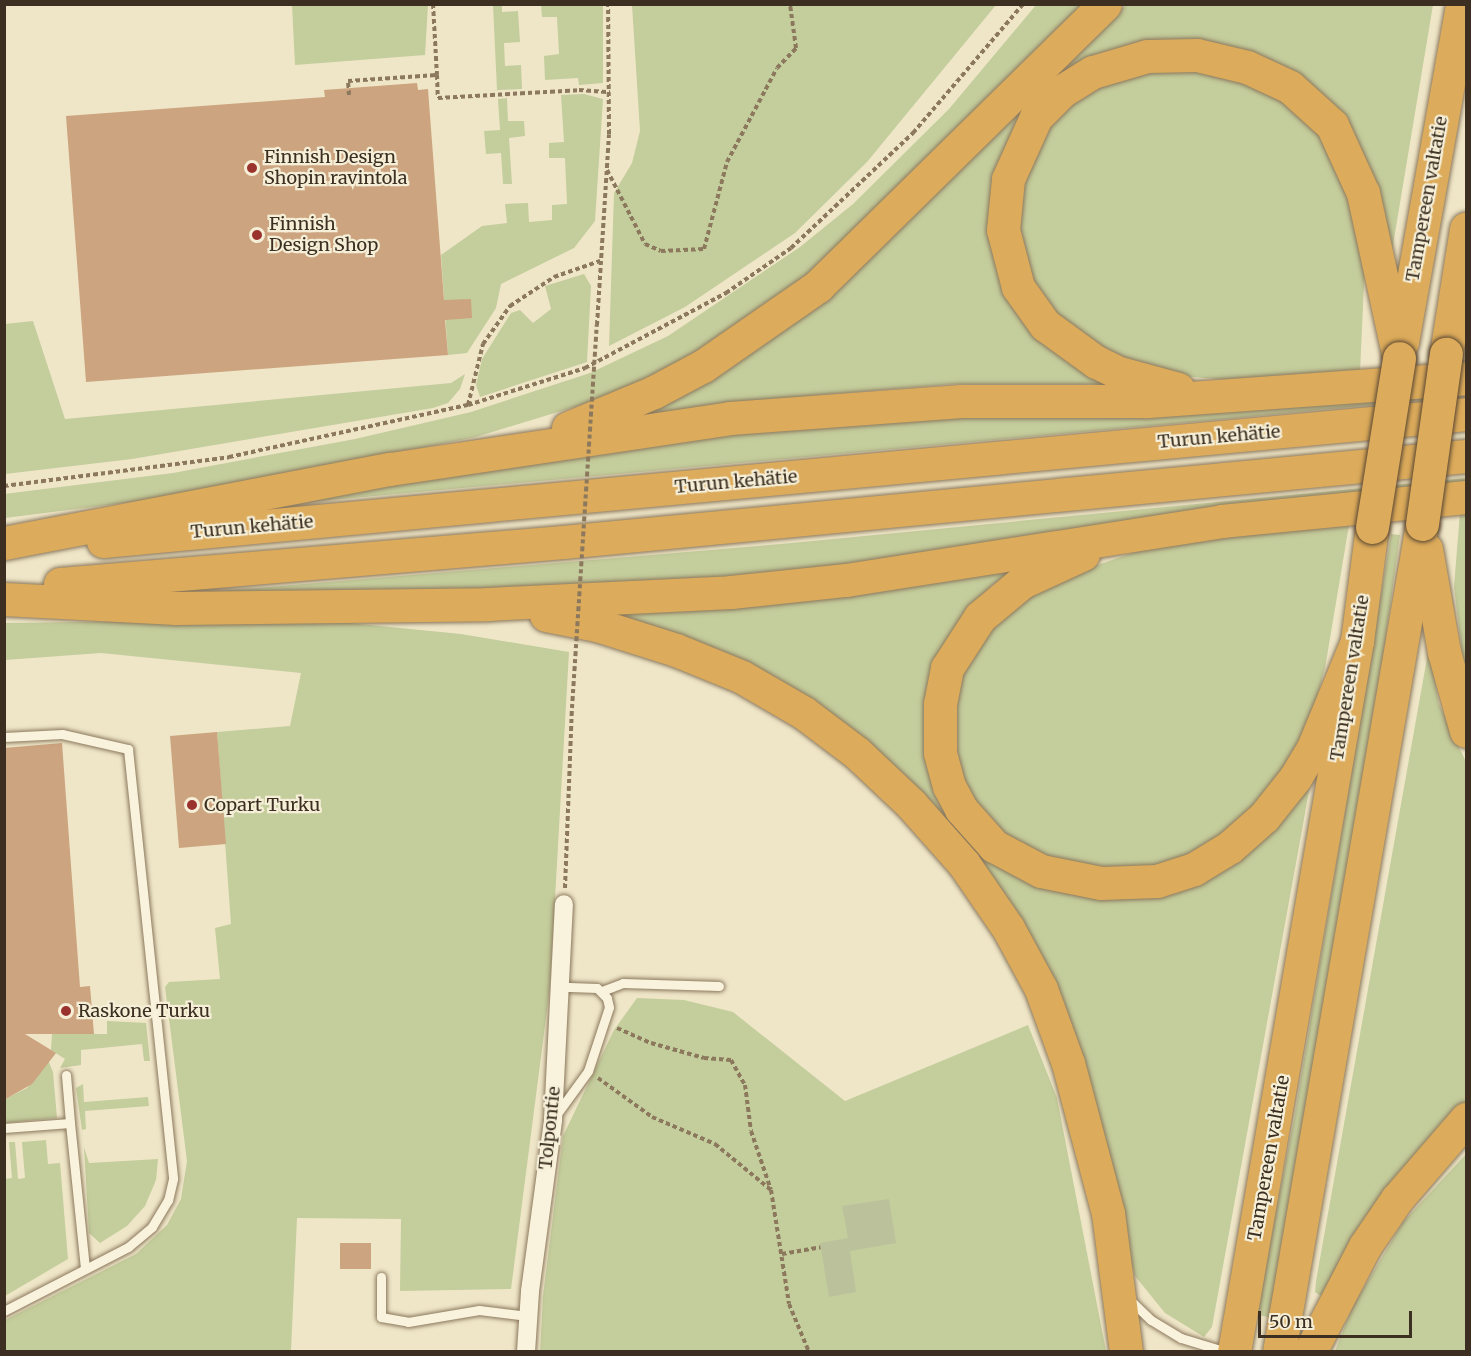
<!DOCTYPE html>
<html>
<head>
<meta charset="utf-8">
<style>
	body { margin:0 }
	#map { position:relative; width:1471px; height:1356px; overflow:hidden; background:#efe6c8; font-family:Merriweather,serif }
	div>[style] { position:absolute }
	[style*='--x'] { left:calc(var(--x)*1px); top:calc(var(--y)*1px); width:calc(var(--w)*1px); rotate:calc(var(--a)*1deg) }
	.green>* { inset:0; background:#c4cd9c }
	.cemetery>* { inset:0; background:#bbc29b }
	.building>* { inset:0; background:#cca47f }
	.path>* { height:4px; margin-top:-2px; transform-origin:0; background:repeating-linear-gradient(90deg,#8b785d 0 4.5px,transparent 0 7.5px) }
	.roads { filter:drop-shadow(0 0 2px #8b785d) drop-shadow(0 0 2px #8b785d) }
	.lane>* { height:9px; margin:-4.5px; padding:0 4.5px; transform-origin:4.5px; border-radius:4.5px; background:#f9f2dc }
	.street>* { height:18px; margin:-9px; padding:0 9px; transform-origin:9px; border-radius:9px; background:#f9f2dc }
	.highway>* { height:33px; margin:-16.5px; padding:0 16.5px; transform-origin:16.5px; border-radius:16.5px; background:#dcab5b }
	.path-bridge>* { height:4px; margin-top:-2px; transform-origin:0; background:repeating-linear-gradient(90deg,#8b785d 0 4.5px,transparent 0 7.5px) }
	.bridges { filter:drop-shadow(0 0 2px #594631) drop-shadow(0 0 2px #594631) }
	.highway-bridge>* { height:33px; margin:-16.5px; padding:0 16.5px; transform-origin:16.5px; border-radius:16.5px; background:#dcab5b }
	.dots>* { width:16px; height:16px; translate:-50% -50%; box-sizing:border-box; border:3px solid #f6efd8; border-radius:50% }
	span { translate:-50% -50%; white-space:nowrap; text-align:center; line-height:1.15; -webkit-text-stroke:4.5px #f6efd8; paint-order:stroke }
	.poi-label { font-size:18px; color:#3c2f21 }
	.left { translate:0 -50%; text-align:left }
	.street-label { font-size:18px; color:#3c2f21 }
	.frame { position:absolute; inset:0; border:6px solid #3c2f21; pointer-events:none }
	.scale { position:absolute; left:1258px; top:1311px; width:154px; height:27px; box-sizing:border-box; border:3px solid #3c2f21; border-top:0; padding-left:8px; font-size:18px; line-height:21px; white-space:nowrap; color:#3c2f21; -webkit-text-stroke:4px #f6efd8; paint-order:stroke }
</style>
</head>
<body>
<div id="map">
	<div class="green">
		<div style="clip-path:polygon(292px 5px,428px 5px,425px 55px,295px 65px)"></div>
		<div style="clip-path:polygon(493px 5px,502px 5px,502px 12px,518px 11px,520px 42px,504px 43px,505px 66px,521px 65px,522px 89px,482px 91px,497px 90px)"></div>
		<div style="clip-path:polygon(541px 5px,603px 5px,603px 83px,579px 85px,578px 78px,545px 80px,544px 56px,559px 54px,557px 17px,542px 17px)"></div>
		<div style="clip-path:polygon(632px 5px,632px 4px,996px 5px,867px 162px,795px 233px,685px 307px,609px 346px,614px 193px,632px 163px,640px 131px)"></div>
		<div style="clip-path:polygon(1036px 5px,1088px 5px,806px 277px,741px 326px,669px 367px,607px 397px,476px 437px,179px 496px,5px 518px,4px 494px,173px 473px,355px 439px,471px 412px,590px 373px,668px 336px,800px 247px,853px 204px,949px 109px)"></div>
		<div style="clip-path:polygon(1126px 5px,1433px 5px,1390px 263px,1372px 177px,1357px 142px,1291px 71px,1069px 71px,991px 240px,1119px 384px,953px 384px,819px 395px,605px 425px,663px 399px)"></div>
		<div style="clip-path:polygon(1194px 63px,1290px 101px,1338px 158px,1365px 262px,1360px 372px,1228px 380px,1170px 375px,1127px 362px,1063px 324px,1035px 288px,1020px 241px,1022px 175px,1055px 116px,1107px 78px)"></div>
		<div style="clip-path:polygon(584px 94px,603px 99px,595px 221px,574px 248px,501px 284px,496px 308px,467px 353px,448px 355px,441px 255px,482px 226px,507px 223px,505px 204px,528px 203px,529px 222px,552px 220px,552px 205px,567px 204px,565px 158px,549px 158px,549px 143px,564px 142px,561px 95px)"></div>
		<div style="clip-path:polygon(507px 98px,508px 121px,524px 121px,525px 136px,509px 138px,512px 184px,503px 184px,501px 153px,486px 154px,484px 131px,500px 130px,498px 99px)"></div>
		<div style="clip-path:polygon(584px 274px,591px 286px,587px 362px,480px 397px,476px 385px,482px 359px,511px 313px,520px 310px,533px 323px,551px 309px,545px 286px)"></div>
		<div style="clip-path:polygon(33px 321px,65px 419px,451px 383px,465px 374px,460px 389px,448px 403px,433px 408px,132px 459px,5px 474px,5px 324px)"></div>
		<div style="clip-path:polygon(1466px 392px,1466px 396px,1215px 420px,221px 510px,772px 424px)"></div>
		<div style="clip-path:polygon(1466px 478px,1466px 484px,787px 576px,558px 589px,173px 595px,781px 544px)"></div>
		<div style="clip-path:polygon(1460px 512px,1466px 512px,1466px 685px,1454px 587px)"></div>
		<div style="clip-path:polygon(1349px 525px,1325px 668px,1307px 734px,1257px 807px,1202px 849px,1165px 863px,1115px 872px,1019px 849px,970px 803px,950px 744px,961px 672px,983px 633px,1048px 582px,1144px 549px,1224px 533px)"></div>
		<div style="clip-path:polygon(1391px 534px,1400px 535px,1377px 701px,1270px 1318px,1256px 1314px,1295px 1114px)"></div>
		<div style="clip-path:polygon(1039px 559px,992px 585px,947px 639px,960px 828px,1143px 892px,1313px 769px,1212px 1327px,1204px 1337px,1165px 1313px,1135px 1276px,1059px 1019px,903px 782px,594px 612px)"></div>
		<div style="clip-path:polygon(309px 619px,461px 634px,569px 652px,550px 987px,511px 1289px,400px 1291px,401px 1219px,297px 1218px,291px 1351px,5px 1351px,5px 1320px,136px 1254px,167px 1225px,181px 1199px,187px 1161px,165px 987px,169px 982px,220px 979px,215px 928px,231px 924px,217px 732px,290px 726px,301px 673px,101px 653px,5px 660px,4px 623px)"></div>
		<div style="clip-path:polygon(1429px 647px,1439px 704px,1466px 762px,1466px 1103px,1425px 1144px,1325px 1296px,1319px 1295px,1315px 1292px,1316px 1281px)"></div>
		<div style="clip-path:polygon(637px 998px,684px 1000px,733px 1012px,845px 1101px,1028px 1025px,1057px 1098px,1106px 1351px,540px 1352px,543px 1296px,563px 1136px,614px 1030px)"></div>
		<div style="clip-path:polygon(107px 1021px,146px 1023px,150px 1061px,144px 1061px,142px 1044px,81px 1050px,81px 1065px,60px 1068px,65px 1059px,51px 1050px,52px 1034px,107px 1034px)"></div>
		<div style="clip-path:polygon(48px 1060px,53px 1072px,57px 1118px,5px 1123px,5px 1099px,27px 1088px)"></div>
		<div style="clip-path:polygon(83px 1084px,84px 1102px,148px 1097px,149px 1106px,85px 1111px,86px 1129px,82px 1130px,76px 1088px)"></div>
		<div style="clip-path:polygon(46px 1140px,48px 1164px,60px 1163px,68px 1259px,5px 1296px,5px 1179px,12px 1178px,9px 1142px,15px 1142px,18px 1179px,25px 1178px,22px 1142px)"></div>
		<div style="clip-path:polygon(84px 1147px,89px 1163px,158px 1159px,156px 1180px,145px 1206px,127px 1226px,100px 1243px,89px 1233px)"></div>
		<div style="clip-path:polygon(1466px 1154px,1466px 1351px,1335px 1351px,1353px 1306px,1403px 1222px)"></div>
	</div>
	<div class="cemetery">
		<div style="clip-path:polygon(889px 1199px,896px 1243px,850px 1251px,856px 1292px,829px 1297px,820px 1243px,848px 1238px,842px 1206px)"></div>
	</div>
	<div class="building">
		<div style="clip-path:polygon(417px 83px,418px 90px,428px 89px,444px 300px,471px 299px,472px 318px,445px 320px,448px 355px,86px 382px,66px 116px,325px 97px,324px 90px)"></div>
		<div style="clip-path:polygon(217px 732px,226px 844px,179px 848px,170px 736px)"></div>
		<div style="clip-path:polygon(62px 743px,80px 987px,90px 986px,94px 1034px,25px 1034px,56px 1053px,32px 1084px,4px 1100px,4px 748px)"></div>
		<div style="clip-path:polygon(340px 1243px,371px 1243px,371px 1269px,340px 1269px)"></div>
	</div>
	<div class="path">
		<div style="--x:433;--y:4;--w:71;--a:86.8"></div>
		<div style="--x:349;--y:95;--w:14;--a:-94"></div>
		<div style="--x:348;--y:81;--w:89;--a:-3.9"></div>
		<div style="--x:437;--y:75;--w:23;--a:88"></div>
		<div style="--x:438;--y:98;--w:141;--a:-3.2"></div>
		<div style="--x:579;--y:90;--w:31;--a:4"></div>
		<div style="--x:607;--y:170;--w:83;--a:62.8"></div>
		<div style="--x:645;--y:244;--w:17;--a:24"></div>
		<div style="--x:661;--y:251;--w:43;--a:-2.7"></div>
		<div style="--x:704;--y:249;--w:90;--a:-75.2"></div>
		<div style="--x:727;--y:162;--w:106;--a:-62"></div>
		<div style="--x:777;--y:68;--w:28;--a:-46"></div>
		<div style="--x:796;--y:48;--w:44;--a:-97.8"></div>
		<div style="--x:597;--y:325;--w:191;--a:-86.4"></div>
		<div style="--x:609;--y:134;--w:130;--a:-90.4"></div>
		<div style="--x:468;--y:405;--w:63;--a:-76.2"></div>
		<div style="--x:483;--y:344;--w:47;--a:-54.6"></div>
		<div style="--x:510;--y:306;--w:53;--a:-33.4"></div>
		<div style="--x:554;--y:277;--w:49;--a:-19.2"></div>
		<div style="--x:4;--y:486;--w:227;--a:-7.3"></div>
		<div style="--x:229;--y:457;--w:245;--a:-12.3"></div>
		<div style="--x:468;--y:405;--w:123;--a:-17.5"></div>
		<div style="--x:585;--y:368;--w:160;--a:-28"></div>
		<div style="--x:726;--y:293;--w:79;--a:-34.7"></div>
		<div style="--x:791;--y:248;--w:168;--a:-43.3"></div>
		<div style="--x:913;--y:133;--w:170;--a:-49.5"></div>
		<div style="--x:565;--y:888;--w:180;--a:-87.8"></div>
		<div style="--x:617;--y:1028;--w:37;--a:24"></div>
		<div style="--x:651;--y:1043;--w:55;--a:15.8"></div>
		<div style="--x:704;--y:1058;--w:27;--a:4"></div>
		<div style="--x:731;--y:1060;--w:29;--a:61"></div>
		<div style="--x:745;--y:1085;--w:46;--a:82.6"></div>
		<div style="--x:751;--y:1131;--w:62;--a:71.3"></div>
		<div style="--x:598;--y:1078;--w:67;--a:35.8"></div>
		<div style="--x:652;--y:1117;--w:69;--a:23.2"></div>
		<div style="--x:715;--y:1144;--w:72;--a:39.4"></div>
		<div style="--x:771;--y:1190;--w:115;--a:81"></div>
		<div style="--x:789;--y:1304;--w:52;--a:67.4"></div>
		<div style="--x:782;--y:1254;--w:39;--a:-10"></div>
	</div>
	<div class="roads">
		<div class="lane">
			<div style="--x:4;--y:737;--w:58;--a:-3"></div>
			<div style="--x:62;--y:734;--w:68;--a:12.8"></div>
			<div style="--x:128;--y:749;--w:432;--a:84"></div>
			<div style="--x:173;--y:1179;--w:22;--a:103"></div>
			<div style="--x:168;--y:1200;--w:31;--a:121"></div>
			<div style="--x:152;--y:1227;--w:31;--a:140"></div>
			<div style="--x:128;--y:1247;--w:140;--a:152.7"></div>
			<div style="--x:602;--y:991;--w:22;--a:-21"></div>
			<div style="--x:623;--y:983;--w:96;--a:1.8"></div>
			<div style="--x:66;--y:1075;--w:48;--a:85.2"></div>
			<div style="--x:556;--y:1115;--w:54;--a:-54"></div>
			<div style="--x:588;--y:1071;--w:67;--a:-71.8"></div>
			<div style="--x:609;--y:1007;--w:9;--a:-103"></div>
			<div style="--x:607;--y:998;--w:14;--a:-135"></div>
			<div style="--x:597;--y:988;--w:34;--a:-178"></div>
			<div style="--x:4;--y:1128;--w:66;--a:-4.3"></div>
			<div style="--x:70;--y:1123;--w:146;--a:84.1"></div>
			<div style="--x:381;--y:1277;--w:40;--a:90"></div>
			<div style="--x:381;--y:1317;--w:27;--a:10"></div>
			<div style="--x:408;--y:1322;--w:72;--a:-9.6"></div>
			<div style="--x:479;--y:1310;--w:49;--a:7"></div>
			<div style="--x:1129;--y:1299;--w:30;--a:44"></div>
			<div style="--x:1151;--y:1320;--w:35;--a:31"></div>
			<div style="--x:1181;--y:1338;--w:48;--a:16.9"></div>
		</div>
		<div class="street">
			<div style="--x:526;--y:1352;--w:61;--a:-86.2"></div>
			<div style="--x:530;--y:1291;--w:173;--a:-82.3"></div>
			<div style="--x:553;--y:1120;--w:216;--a:-87.1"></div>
		</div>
		<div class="highway">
			<div style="--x:1402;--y:342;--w:343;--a:-79.9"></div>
			<div style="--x:1446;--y:354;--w:127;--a:-80.9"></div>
			<div style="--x:1178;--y:389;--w:61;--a:-164.8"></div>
			<div style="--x:1119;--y:373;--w:25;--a:-154"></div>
			<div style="--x:1096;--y:362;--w:63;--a:-144"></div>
			<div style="--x:1045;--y:325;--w:47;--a:-125.4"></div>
			<div style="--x:1018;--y:287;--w:59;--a:-104.7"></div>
			<div style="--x:1003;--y:230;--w:51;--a:-84.4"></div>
			<div style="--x:1008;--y:179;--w:68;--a:-65.7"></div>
			<div style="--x:1036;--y:117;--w:37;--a:-45"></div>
			<div style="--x:1062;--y:91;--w:36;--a:-32"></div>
			<div style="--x:1093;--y:72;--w:56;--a:-16.5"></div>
			<div style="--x:1147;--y:56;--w:50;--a:-1.1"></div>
			<div style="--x:1197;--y:55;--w:51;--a:13.5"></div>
			<div style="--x:1247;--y:67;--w:47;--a:24.9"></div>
			<div style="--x:1290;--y:87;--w:57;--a:42.1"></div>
			<div style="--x:1332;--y:125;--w:75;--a:65.5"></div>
			<div style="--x:1363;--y:193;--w:169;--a:77.7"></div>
			<div style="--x:568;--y:428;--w:93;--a:-22.7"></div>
			<div style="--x:654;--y:392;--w:55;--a:-28"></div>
			<div style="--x:703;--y:366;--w:140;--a:-34.8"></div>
			<div style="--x:818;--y:286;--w:402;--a:-44.5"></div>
			<div style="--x:103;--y:541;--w:1369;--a:-5.32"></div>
			<div style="--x:4;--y:543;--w:393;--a:-10.9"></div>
			<div style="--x:390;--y:469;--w:344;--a:-8.5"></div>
			<div style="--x:730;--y:418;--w:232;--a:-4.2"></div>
			<div style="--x:961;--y:401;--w:186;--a:0"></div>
			<div style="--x:1147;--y:401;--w:320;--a:-4.1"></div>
			<div style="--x:1426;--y:549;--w:105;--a:80.1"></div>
			<div style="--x:1444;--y:652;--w:82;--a:74.4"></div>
			<div style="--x:1083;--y:554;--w:67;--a:155.3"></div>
			<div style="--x:1022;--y:582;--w:55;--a:140.2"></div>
			<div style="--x:980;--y:617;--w:61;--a:122.9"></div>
			<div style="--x:947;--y:668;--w:36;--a:101"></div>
			<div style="--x:940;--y:703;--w:50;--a:90"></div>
			<div style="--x:940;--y:753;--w:34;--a:75"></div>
			<div style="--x:949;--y:786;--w:26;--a:62"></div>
			<div style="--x:961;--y:809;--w:50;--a:48.3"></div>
			<div style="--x:994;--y:846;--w:53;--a:28"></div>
			<div style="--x:1041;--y:871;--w:61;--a:11.3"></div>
			<div style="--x:1101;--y:883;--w:56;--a:-2"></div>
			<div style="--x:1157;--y:881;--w:39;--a:-18"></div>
			<div style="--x:1194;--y:869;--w:42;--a:-31.4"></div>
			<div style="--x:1230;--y:847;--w:45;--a:-41.4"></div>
			<div style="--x:1264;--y:817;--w:50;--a:-51.5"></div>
			<div style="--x:1295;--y:778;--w:35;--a:-59"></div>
			<div style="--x:1313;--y:748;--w:116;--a:-67.6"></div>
			<div style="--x:60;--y:584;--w:505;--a:-4.77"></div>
			<div style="--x:563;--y:542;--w:907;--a:-5.44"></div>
			<div style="--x:4;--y:599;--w:172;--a:3"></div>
			<div style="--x:176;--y:608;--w:312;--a:-0.7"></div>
			<div style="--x:488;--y:604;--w:243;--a:-2.8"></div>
			<div style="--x:731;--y:592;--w:116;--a:-6"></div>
			<div style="--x:846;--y:580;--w:380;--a:-8.9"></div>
			<div style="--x:1221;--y:521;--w:246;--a:-5.6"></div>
			<div style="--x:546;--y:615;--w:52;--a:11.1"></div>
			<div style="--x:597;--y:625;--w:83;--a:17.6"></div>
			<div style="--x:676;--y:650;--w:71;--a:22.2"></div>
			<div style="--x:742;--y:677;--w:72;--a:30.1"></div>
			<div style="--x:804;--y:713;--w:66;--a:37"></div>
			<div style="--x:857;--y:753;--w:74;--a:43.4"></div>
			<div style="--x:911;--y:804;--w:80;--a:48.5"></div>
			<div style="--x:964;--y:864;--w:78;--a:55.5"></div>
			<div style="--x:1008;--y:928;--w:69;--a:61.6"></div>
			<div style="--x:1041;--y:989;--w:79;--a:70"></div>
			<div style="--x:1068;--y:1063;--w:155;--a:75.1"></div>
			<div style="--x:1108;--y:1213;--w:140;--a:82.6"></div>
			<div style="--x:1234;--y:1352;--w:722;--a:-80.19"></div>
			<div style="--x:1357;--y:641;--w:115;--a:-82.5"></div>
			<div style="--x:1279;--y:1352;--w:840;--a:-80.2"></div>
			<div style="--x:1310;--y:1352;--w:119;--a:-62.6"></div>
			<div style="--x:1365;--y:1246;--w:57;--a:-55.8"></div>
			<div style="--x:1397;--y:1199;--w:106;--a:-49.2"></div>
		</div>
	</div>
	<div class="path-bridge">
		<div style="--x:572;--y:708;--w:384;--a:-86.3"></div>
	</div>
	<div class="bridges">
		<div class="highway-bridge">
			<div style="--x:1422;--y:524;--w:172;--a:-82"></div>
			<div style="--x:1372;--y:527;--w:171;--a:-80.9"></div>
		</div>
	</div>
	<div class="dots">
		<div style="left:252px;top:168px;background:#9a332d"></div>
		<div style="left:257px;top:235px;background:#9a332d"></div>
		<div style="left:192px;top:805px;background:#9a332d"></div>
		<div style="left:66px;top:1011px;background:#9a332d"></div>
	</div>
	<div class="poi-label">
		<span class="left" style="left:264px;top:168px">Finnish Design<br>Shopin ravintola</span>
		<span class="left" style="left:269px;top:235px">Finnish<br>Design Shop</span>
		<span class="left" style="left:204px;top:805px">Copart Turku</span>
		<span class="left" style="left:78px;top:1011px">Raskone Turku</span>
	</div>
	<div class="street-label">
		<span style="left:1427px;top:199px;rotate:-80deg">Tampereen valtatie</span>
		<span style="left:1219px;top:437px;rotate:-5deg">Turun kehätie</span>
		<span style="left:736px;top:482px;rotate:-5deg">Turun kehätie</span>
		<span style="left:252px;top:527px;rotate:-5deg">Turun kehätie</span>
		<span style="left:1350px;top:678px;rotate:-81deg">Tampereen valtatie</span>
		<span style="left:550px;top:1128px;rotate:-84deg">Tolpontie</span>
		<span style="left:1269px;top:1158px;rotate:-80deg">Tampereen valtatie</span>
	</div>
	<div class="frame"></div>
	<div class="scale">50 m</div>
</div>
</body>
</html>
